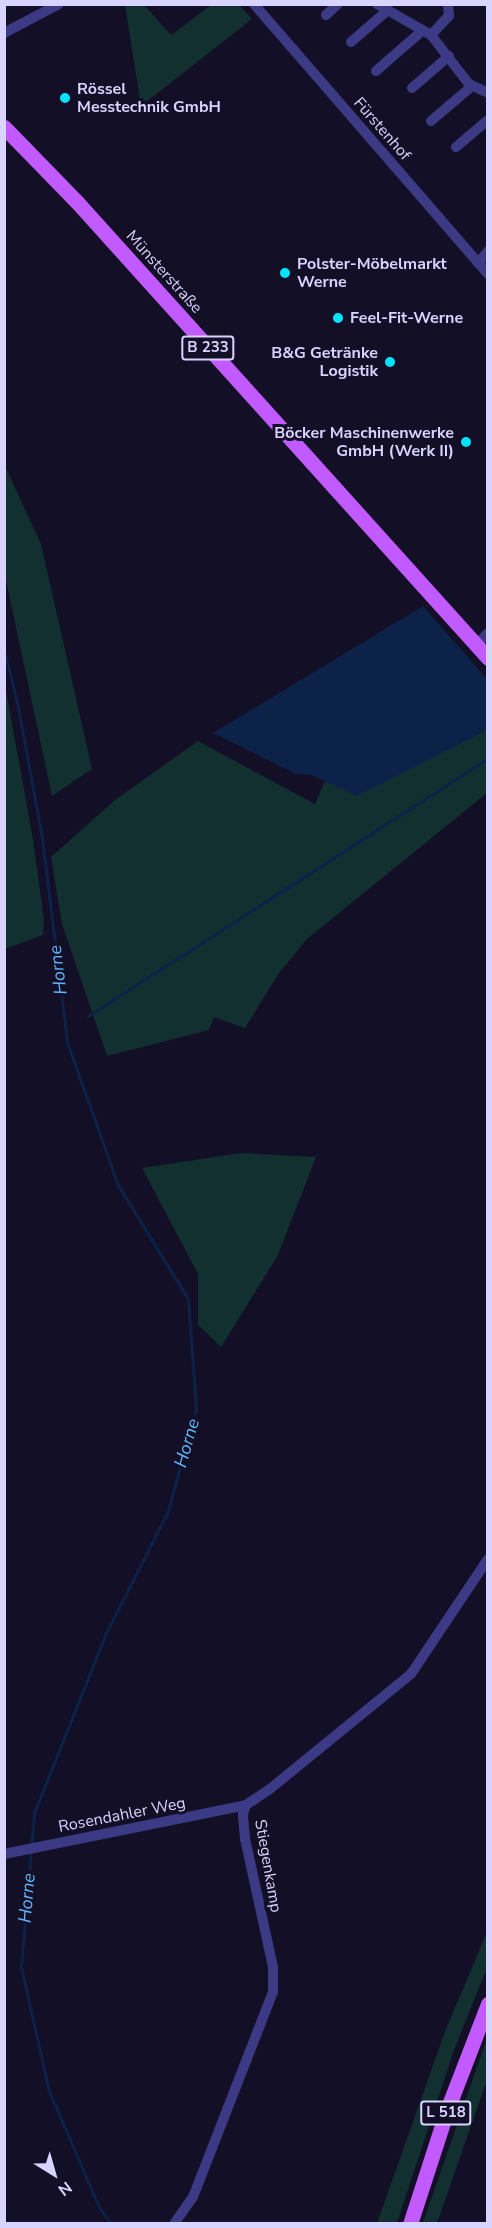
<!DOCTYPE html>
<html>
<head>
<meta charset="utf-8">
<style>
	body { margin:0 }
	#map { position:relative; width:492px; height:2228px; overflow:hidden; background:#130f26; font-family:"Nunito Sans",sans-serif }
	div>[style] { position:absolute }
	[style*='--x'] { left:calc(var(--x)*1px); top:calc(var(--y)*1px); width:calc(var(--w)*1px); rotate:calc(var(--a)*1deg) }
	.green>* { inset:0; background:#12302f }
	.water>* { inset:0; background:#0c2248 }
	.stream>* { height:3px; margin:-1.5px; padding:0 1.5px; transform-origin:1.5px; border-radius:1.5px; background:#0c2248 }
	.street>* { height:10px; margin:-5px; padding:0 5px; transform-origin:5px; border-radius:5px; background:#3d3a85 }
	.primary>* { height:15px; margin:-7.5px; padding:0 7.5px; transform-origin:7.5px; border-radius:7.5px; background:#c25bff }
	.dots>* { width:16px; height:16px; translate:-50% -50%; box-sizing:border-box; border:3px solid #130f26; border-radius:50% }
	span { translate:-50% -50%; white-space:nowrap; text-align:center; line-height:1.15; -webkit-text-stroke:6px #130f26; paint-order:stroke }
	.shield-label span { padding:2px 4px; background:#130f26; border:2px solid; border-radius:4px; -webkit-text-stroke-width:0 }
	.shield-label { font-size:15px; color:#d9d4ff; font-weight:700 }
	.poi-label { font-size:16px; color:#d9d4ff; font-weight:700 }
	.left { translate:0 -50%; text-align:left }
	.right { translate:-100% -50%; text-align:right }
	.street-label { font-size:16px; color:#d9d4ff }
	.water-label { font-size:18px; color:#62b6ff; font-style:italic }
	.frame { position:absolute; inset:0; border:6px solid #d9d4ff; pointer-events:none }
	.north { position:absolute; left:24px; top:2144px; width:60px; height:60px; -webkit-text-stroke:4px #130f26; paint-order:stroke; rotate:143deg; font-size:16px; font-weight:700; line-height:24px; text-align:center; color:#d9d4ff }
	.north::after { content:''; display:block; margin:auto; width:21px; height:27px; background:#d9d4ff; clip-path:polygon(50% 0,100% 100%,50% 72%,0 100%) }
</style>
</head>
<body>
<div id="map">
	<div class="green">
		<div style="clip-path:polygon(125px 5px,144px 5px,171px 35px,211px 5px,239px 5px,252px 19px,141px 106px)"></div>
		<div style="clip-path:polygon(5px 466px,41px 544px,92px 769px,52px 796px,5px 576px)"></div>
		<div style="clip-path:polygon(5px 685px,33px 839px,44px 920px,43px 935px,5px 949px)"></div>
		<div style="clip-path:polygon(487px 730px,487px 793px,307px 939px,279px 973px,245px 1028px,214px 1017px,209px 1030px,107px 1056px,62px 924px,51px 857px,115px 800px,198px 741px,315px 804px,325px 781px,357px 795px)"></div>
		<div style="clip-path:polygon(241px 1153px,316px 1157px,278px 1255px,221px 1347px,198px 1325px,198px 1274px,142px 1168px)"></div>
		<div style="clip-path:polygon(487px 1932px,487px 1968px,453px 2053px,397px 2223px,377px 2223px,446px 2029px)"></div>
		<div style="clip-path:polygon(487px 2038px,487px 2080px,437px 2223px,423px 2223px)"></div>
	</div>
	<div class="water">
		<div style="clip-path:polygon(423px 606px,487px 679px,487px 730px,357px 796px,311px 775px,296px 774px,213px 733px)"></div>
	</div>
	<div class="stream">
		<div style="--x:4;--y:649;--w:60;--a:76.4"></div>
		<div style="--x:18;--y:707;--w:133;--a:79.6"></div>
		<div style="--x:42;--y:838;--w:206;--a:83"></div>
		<div style="--x:67;--y:1042;--w:152;--a:70.4"></div>
		<div style="--x:118;--y:1185;--w:134;--a:58.4"></div>
		<div style="--x:188;--y:1299;--w:110;--a:85.8"></div>
		<div style="--x:196;--y:1409;--w:106;--a:105.4"></div>
		<div style="--x:168;--y:1511;--w:137;--a:116.9"></div>
		<div style="--x:106;--y:1633;--w:194;--a:111.8"></div>
		<div style="--x:34;--y:1813;--w:155;--a:94.8"></div>
		<div style="--x:21;--y:1967;--w:127;--a:77.3"></div>
		<div style="--x:49;--y:2091;--w:126;--a:66.7"></div>
		<div style="--x:99;--y:2207;--w:21;--a:55"></div>
		<div style="--x:88;--y:1016;--w:476;--a:-32.8"></div>
	</div>
	<div class="street">
		<div style="--x:254;--y:4;--w:357;--a:49.1"></div>
		<div style="--x:377;--y:4;--w:62;--a:29.9"></div>
		<div style="--x:431;--y:35;--w:62;--a:52.2"></div>
		<div style="--x:469;--y:84;--w:21;--a:25"></div>
		<div style="--x:326;--y:15;--w:16;--a:-43"></div>
		<div style="--x:4;--y:33;--w:62;--a:-27.8"></div>
		<div style="--x:431;--y:35;--w:26;--a:-47"></div>
		<div style="--x:449;--y:16;--w:12;--a:-95"></div>
		<div style="--x:351;--y:42;--w:49;--a:-40.9"></div>
		<div style="--x:376;--y:71;--w:62;--a:-41.1"></div>
		<div style="--x:412;--y:88;--w:49;--a:-40.9"></div>
		<div style="--x:431;--y:121;--w:54;--a:-40.5"></div>
		<div style="--x:456;--y:147;--w:42;--a:-40.2"></div>
		<div style="--x:478;--y:263;--w:16;--a:-50"></div>
		<div style="--x:476;--y:645;--w:17;--a:-45"></div>
		<div style="--x:4;--y:1854;--w:247;--a:-11.4"></div>
		<div style="--x:174;--y:2224;--w:33;--a:-55"></div>
		<div style="--x:193;--y:2197;--w:220;--a:-68.7"></div>
		<div style="--x:273;--y:1992;--w:25;--a:-90"></div>
		<div style="--x:273;--y:1967;--w:131;--a:-102.3"></div>
		<div style="--x:245;--y:1839;--w:25;--a:-95"></div>
		<div style="--x:243;--y:1814;--w:9;--a:-72"></div>
		<div style="--x:246;--y:1805;--w:29;--a:-34"></div>
		<div style="--x:270;--y:1789;--w:182;--a:-39.2"></div>
		<div style="--x:411;--y:1674;--w:138;--a:-56.2"></div>
	</div>
	<div class="primary">
		<div style="--x:4;--y:127;--w:105;--a:45.8"></div>
		<div style="--x:77;--y:202;--w:614;--a:47.97"></div>
		<div style="--x:410;--y:2224;--w:120;--a:-72"></div>
		<div style="--x:447;--y:2110;--w:114;--a:-68.9"></div>
	</div>
	<div class="dots">
		<div style="left:65px;top:98px;background:#00e5ff"></div>
		<div style="left:285px;top:273px;background:#00e5ff"></div>
		<div style="left:338px;top:318px;background:#00e5ff"></div>
		<div style="left:390px;top:362px;background:#00e5ff"></div>
		<div style="left:466px;top:442px;background:#00e5ff"></div>
	</div>
	<div class="shield-label">
		<span style="left:208px;top:348px">B 233</span>
		<span style="left:446px;top:2113px">L 518</span>
	</div>
	<div class="poi-label">
		<span class="left" style="left:77px;top:98px">Rössel<br>Messtechnik GmbH</span>
		<span class="left" style="left:297px;top:273px">Polster-Möbelmarkt<br>Werne</span>
		<span class="left" style="left:350px;top:318px">Feel-Fit-Werne</span>
		<span class="right" style="left:378px;top:362px">B&amp;G Getränke<br>Logistik</span>
		<span class="right" style="left:454px;top:442px">Böcker Maschinenwerke<br>GmbH (Werk II)</span>
	</div>
	<div class="street-label">
		<span style="left:382px;top:129px;rotate:49deg">Fürstenhof</span>
		<span style="left:164px;top:272px;rotate:48deg">Münsterstraße</span>
		<span style="left:122px;top:1815px;rotate:-11deg">Rosendahler Weg</span>
		<span style="left:268px;top:1866px;rotate:80deg">Stiegenkamp</span>
	</div>
	<div class="water-label">
		<span style="left:58px;top:970px;rotate:-97deg">Horne</span>
		<span style="left:187px;top:1443px;rotate:-74deg">Horne</span>
		<span style="left:27px;top:1898px;rotate:-85deg">Horne</span>
	</div>
	<div class="frame"></div>
	<div class="north">N</div>
</div>
</body>
</html>
